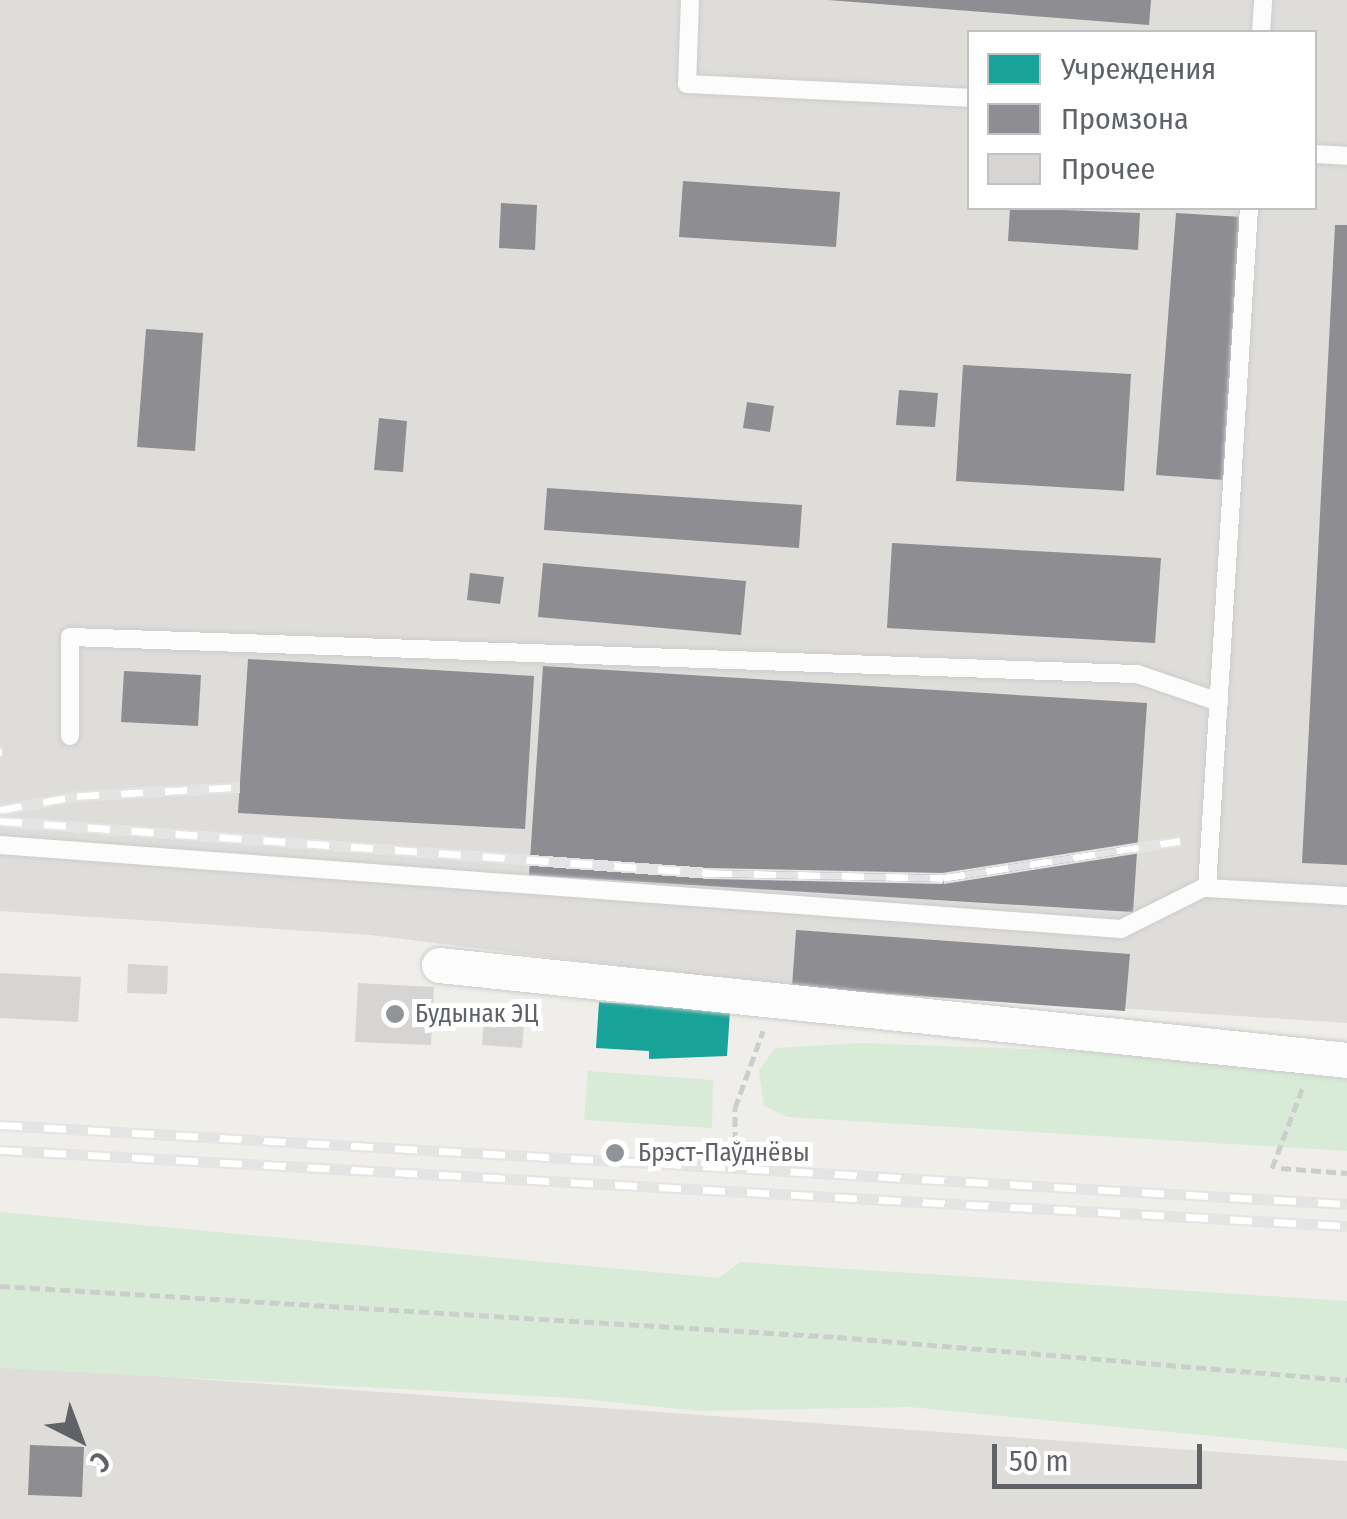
<!DOCTYPE html>
<html>
<head>
<meta charset="utf-8">
<style>
	body { margin:0 }
	#map { position:relative; width:1347px; height:1519px; overflow:hidden; background:#efeeea; font-family:"Fira Sans Condensed",sans-serif }
	div>[style] { position:absolute }
	[style*='--x'] { left:calc(var(--x)*1px); top:calc(var(--y)*1px); width:calc(var(--w)*1px); rotate:calc(var(--a)*1deg) }
	.industrial>* { inset:0; background:#dfddda }
	.green>* { inset:0; background:#d8ebd6 }
	.public>* { inset:0; background:#17a398 }
	.industry>* { inset:0; background:#8d8d92 }
	.building>* { inset:0; background:#d6d5d3 }
	.path>* { height:5px; margin-top:-2.5px; transform-origin:0; background:repeating-linear-gradient(90deg,#cacfcc 0 10px,transparent 0 15px) }
	.roads { filter:drop-shadow(0 0 2px #cbcccc) drop-shadow(0 0 2px #cbcccc) }
	.lane>* { height:18px; margin:-9px; padding:0 9px; transform-origin:9px; border-radius:9px; background:#fdfcfc }
	.street>* { height:35px; margin:-17.5px; padding:0 17.5px; transform-origin:17.5px; border-radius:17.5px; background:#fdfcfc }
	.rail>* { height:11px; margin-top:-5.5px; transform-origin:0; background:repeating-linear-gradient(90deg,#fff 0 22px,#e4e4e4 0 44px); box-sizing:border-box; border-block:2px solid #e4e4e4 }
	.dots>* { width:28px; height:28px; translate:-50% -50%; box-sizing:border-box; border:5px solid #fff; border-radius:50% }
	span { translate:-50% -50%; white-space:nowrap; text-align:center; line-height:1.15; -webkit-text-stroke:10px #fff; paint-order:stroke }
	.poi-label { font-size:25px; color:#5f6368 }
	.left { translate:0 -50%; text-align:left }
	.legend { position:absolute; left:967px; top:30px; width:350px; height:180px; box-sizing:border-box; background:#fff; border:2px solid #bfc1c3; margin:0; padding:12px 18px; list-style:none; font-size:30px; color:#5f6368 }
	.legend li { display:flex; align-items:center; gap:20px; height:50px }
	.legend b { width:50px; border:2px solid #bfc1c3 }
	.north { position:absolute; left:30px; top:1389px; width:100px; height:100px; -webkit-text-stroke:8px #fff; paint-order:stroke; rotate:138deg; font-size:28px; font-weight:700; line-height:40px; text-align:center; color:#5f6368 }
	.north::after { content:''; display:block; margin:auto; width:35px; height:45px; background:#5f6368; clip-path:polygon(50% 0,100% 100%,50% 72%,0 100%) }
	.scale { position:absolute; left:992px; top:1444px; width:210px; height:45px; box-sizing:border-box; border:5px solid #5f6368; border-top:0; padding-left:12px; font-size:30px; line-height:35px; white-space:nowrap; color:#5f6368; -webkit-text-stroke:8px #fff; paint-order:stroke }
</style>
</head>
<body>
<div id="map">
	<div class="industrial">
		<div style="clip-path:polygon(evenodd,0 0,1347px 0,1347px 1023px,792px 987px,370px 935px,0 911px,0 0,969px 32px,1314px 32px,1314px 208px,969px 208px,969px 32px)"></div>
		<div style="clip-path:polygon(0 1365px,1347px 1461px,1347px 1519px,0 1519px)"></div>
	</div>
	<div class="green">
		<div style="clip-path:polygon(862px 1043px,1080px 1051px,1347px 1072px,1347px 1151px,787px 1117px,764px 1106px,759px 1071px,775px 1048px)"></div>
		<div style="clip-path:polygon(588px 1071px,713px 1080px,712px 1128px,584px 1120px)"></div>
		<div style="clip-path:polygon(0 1212px,719px 1278px,740px 1262px,1347px 1301px,1347px 1449px,910px 1407px,699px 1411px,573px 1398px,0 1368px)"></div>
	</div>
	<div class="public">
		<div style="clip-path:polygon(599px 1002px,730px 1011px,727px 1056px,649px 1059px,649px 1051px,596px 1048px)"></div>
	</div>
	<div class="industry">
		<div style="clip-path:polygon(828px 0,1151px 0,1149px 25px)"></div>
		<div style="clip-path:polygon(683px 181px,840px 192px,836px 247px,679px 237px)"></div>
		<div style="clip-path:polygon(501px 203px,537px 205px,535px 250px,499px 248px)"></div>
		<div style="clip-path:polygon(1010px 208px,1140px 213px,1138px 250px,1008px 241px)"></div>
		<div style="clip-path:polygon(1176px 213px,1243px 217px,1224px 480px,1156px 475px)"></div>
		<div style="clip-path:polygon(1335px 225px,1347px 225px,1347px 865px,1302px 863px)"></div>
		<div style="clip-path:polygon(146px 329px,203px 333px,195px 451px,137px 447px)"></div>
		<div style="clip-path:polygon(963px 365px,1131px 374px,1124px 491px,956px 481px)"></div>
		<div style="clip-path:polygon(899px 390px,938px 393px,935px 427px,896px 425px)"></div>
		<div style="clip-path:polygon(747px 402px,774px 406px,770px 432px,743px 428px)"></div>
		<div style="clip-path:polygon(379px 418px,407px 421px,403px 472px,374px 470px)"></div>
		<div style="clip-path:polygon(547px 488px,802px 505px,799px 548px,544px 530px)"></div>
		<div style="clip-path:polygon(892px 543px,1161px 558px,1155px 643px,887px 628px)"></div>
		<div style="clip-path:polygon(543px 563px,746px 581px,741px 635px,538px 617px)"></div>
		<div style="clip-path:polygon(470px 573px,504px 577px,500px 604px,467px 600px)"></div>
		<div style="clip-path:polygon(248px 659px,534px 676px,525px 829px,238px 813px)"></div>
		<div style="clip-path:polygon(543px 666px,1147px 703px,1133px 912px,529px 875px)"></div>
		<div style="clip-path:polygon(124px 671px,201px 675px,198px 726px,121px 722px)"></div>
		<div style="clip-path:polygon(796px 930px,1130px 954px,1125px 1011px,792px 987px)"></div>
		<div style="clip-path:polygon(30px 1445px,84px 1447px,82px 1497px,28px 1495px)"></div>
	</div>
	<div class="building">
		<div style="clip-path:polygon(128px 964px,168px 966px,167px 994px,127px 993px)"></div>
		<div style="clip-path:polygon(0 973px,81px 977px,78px 1022px,0 1018px)"></div>
		<div style="clip-path:polygon(358px 983px,434px 987px,431px 1045px,355px 1042px)"></div>
		<div style="clip-path:polygon(484px 1020px,524px 1023px,522px 1048px,482px 1045px)"></div>
	</div>
	<div class="path">
		<div style="--x:735;--y:1142;--w:34;--a:-90"></div>
		<div style="--x:735;--y:1108;--w:82;--a:-70"></div>
		<div style="--x:1272;--y:1168;--w:87;--a:-69.1"></div>
		<div style="--x:1281;--y:1168;--w:66;--a:4.3"></div>
		<div style="--x:0;--y:1286;--w:839;--a:3.49"></div>
		<div style="--x:837;--y:1337;--w:512;--a:4.82"></div>
	</div>
	<div class="roads">
		<div class="lane">
			<div style="--x:690;--y:0;--w:84;--a:92"></div>
			<div style="--x:687;--y:84;--w:282;--a:2.8"></div>
			<div style="--x:1261;--y:32;--w:32;--a:-86"></div>
			<div style="--x:1314;--y:154;--w:33;--a:3"></div>
			<div style="--x:1249;--y:208;--w:681;--a:93.53"></div>
			<div style="--x:1207;--y:888;--w:140;--a:3.3"></div>
			<div style="--x:70;--y:736;--w:99;--a:-90"></div>
			<div style="--x:70;--y:637;--w:1068;--a:1.99"></div>
			<div style="--x:1137;--y:674;--w:87;--a:18.9"></div>
			<div style="--x:0;--y:845;--w:1124;--a:4.29"></div>
			<div style="--x:1121;--y:929;--w:96;--a:-26.6"></div>
		</div>
		<div class="street">
			<div style="--x:439;--y:965;--w:913;--a:5.97"></div>
		</div>
	</div>
	<div class="rail">
		<div style="--x:0;--y:752;--w:2;--a:0"></div>
		<div style="--x:0;--y:810;--w:78;--a:-10.3"></div>
		<div style="--x:77;--y:796;--w:163;--a:-3.2"></div>
		<div style="--x:0;--y:821;--w:712;--a:4.19"></div>
		<div style="--x:710;--y:873;--w:233;--a:1.2"></div>
		<div style="--x:943;--y:878;--w:240;--a:-8.9"></div>
		<div style="--x:0;--y:1125;--w:1349;--a:3.36"></div>
		<div style="--x:0;--y:1150;--w:1349;--a:3.23"></div>
	</div>
	<div class="dots">
		<div style="left:395px;top:1014px;background:#919496"></div>
		<div style="left:615px;top:1153px;background:#919496"></div>
	</div>
	<div class="poi-label">
		<span class="left" style="left:415px;top:1014px">Будынак ЭЦ</span>
		<span class="left" style="left:638px;top:1153px">Брэст-Паўднёвы</span>
	</div>
	<ul class="legend">
	<li><b style="height:28px;background:#17a398"></b>Учреждения</li>
	<li><b style="height:28px;background:#8d8d92"></b>Промзона</li>
	<li><b style="height:28px;background:#d6d5d3"></b>Прочее</li>
	</ul>
	<div class="north">С</div>
	<div class="scale">50 m</div>
</div>
</body>
</html>
